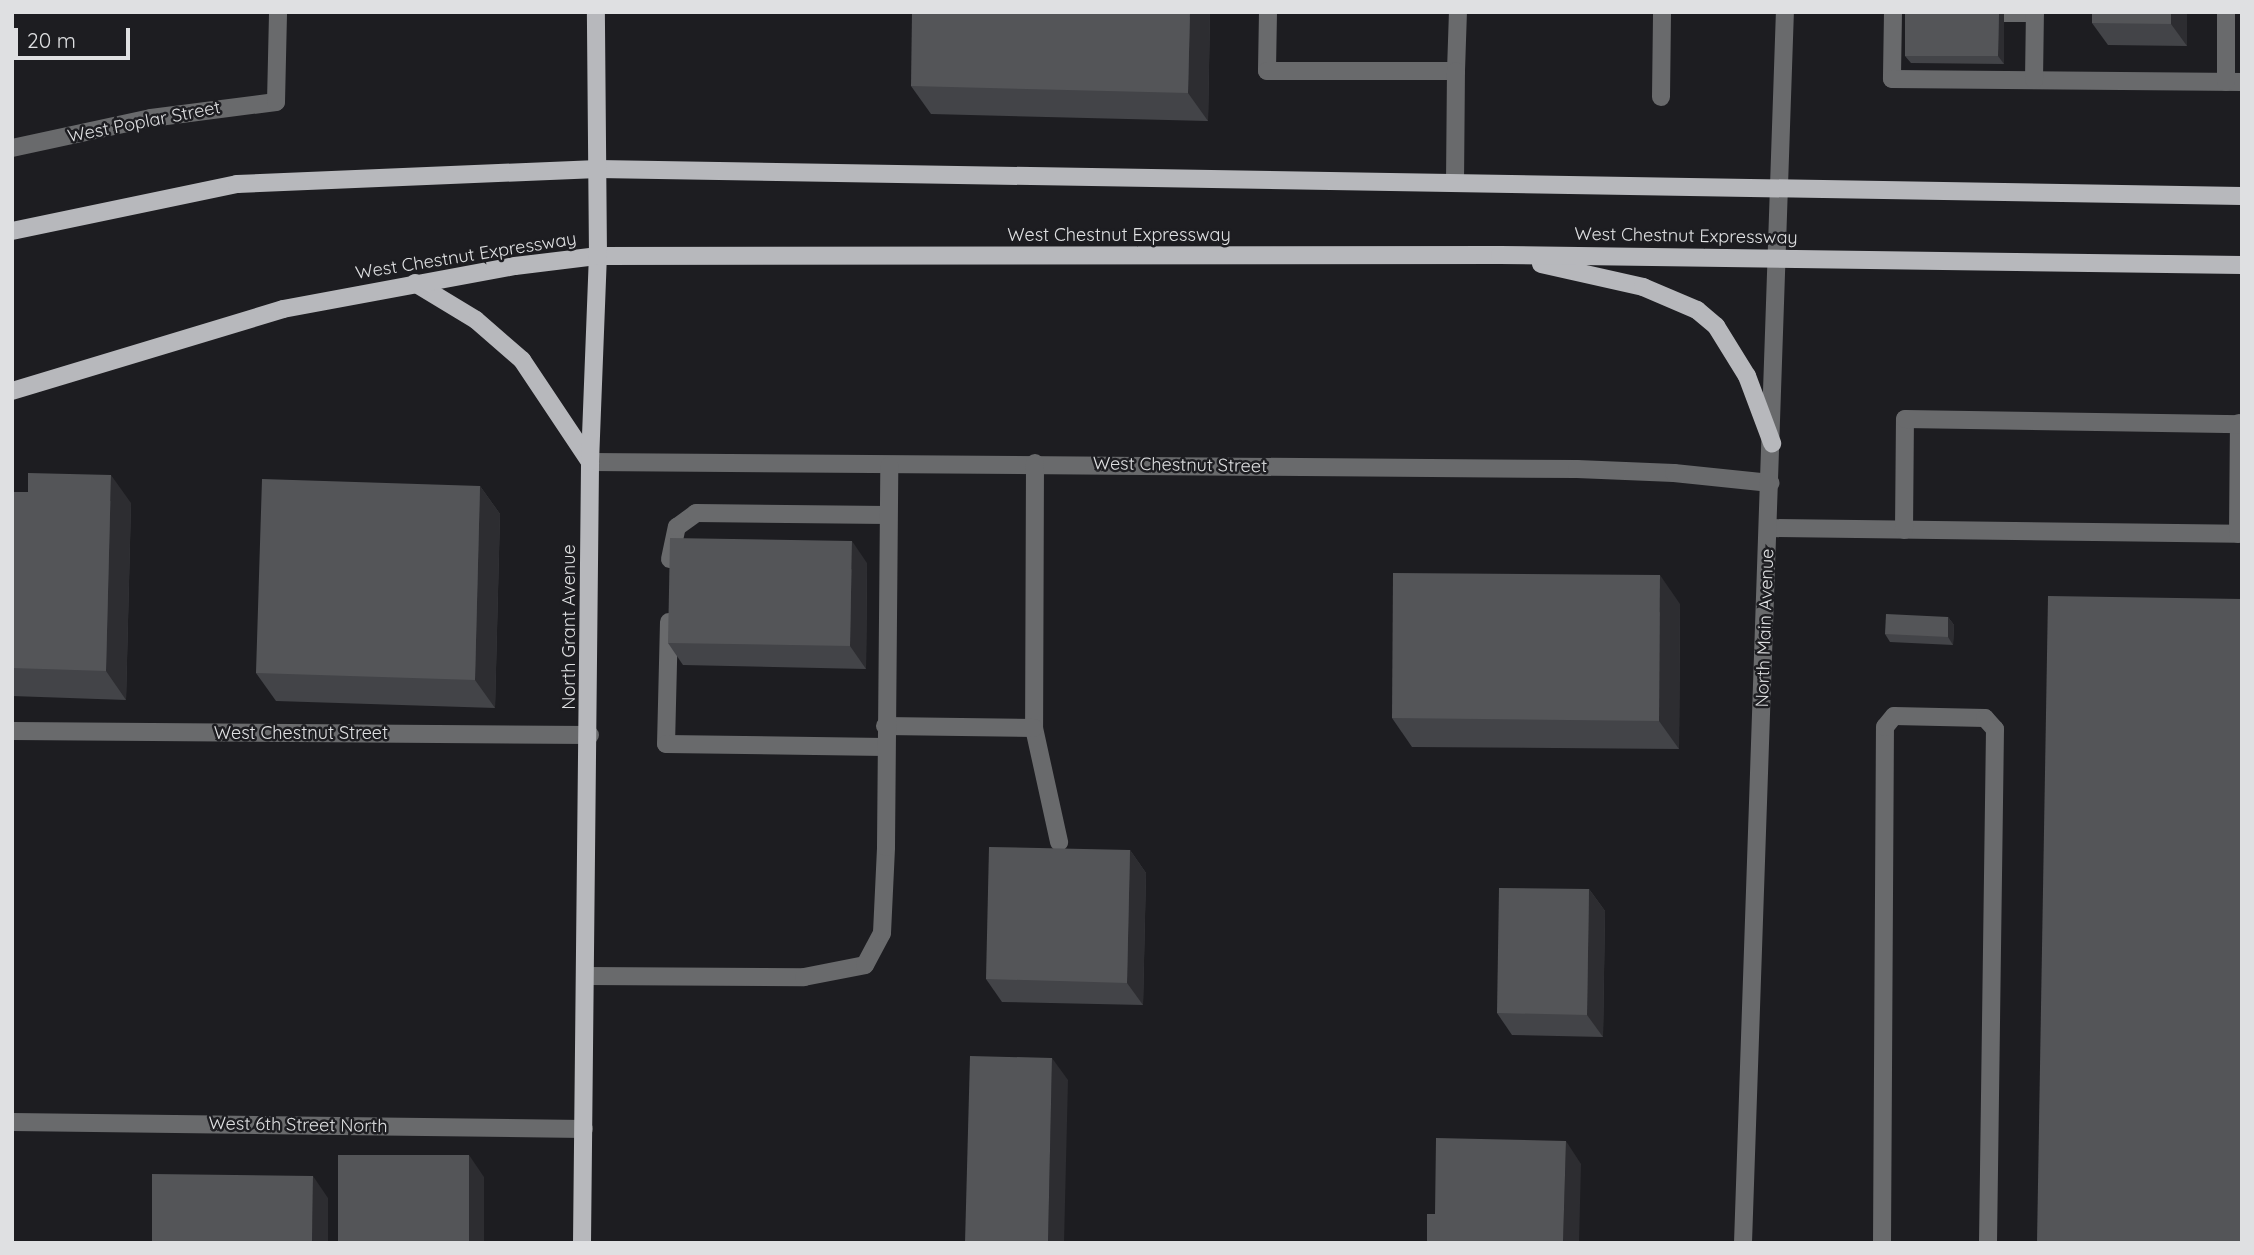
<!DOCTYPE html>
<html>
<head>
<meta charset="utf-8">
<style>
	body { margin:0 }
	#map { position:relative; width:2254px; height:1255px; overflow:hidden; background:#1d1d21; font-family:Quicksand,sans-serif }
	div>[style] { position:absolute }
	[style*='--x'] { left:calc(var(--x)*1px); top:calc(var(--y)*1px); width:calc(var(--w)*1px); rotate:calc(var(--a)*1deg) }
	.minor>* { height:18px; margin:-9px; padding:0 9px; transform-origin:9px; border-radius:9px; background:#696a6c }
	.major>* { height:18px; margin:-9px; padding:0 9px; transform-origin:9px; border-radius:9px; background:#b7b8bc }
	.wall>* { inset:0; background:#434448 }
	.shaded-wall>* { inset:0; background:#2d2d31 }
	.building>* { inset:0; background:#545558 }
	span { translate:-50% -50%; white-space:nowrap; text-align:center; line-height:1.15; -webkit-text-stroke:5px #1d1d21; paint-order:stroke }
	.street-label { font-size:18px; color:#dfe0e2 }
	.frame { position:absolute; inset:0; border:14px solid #dfe0e2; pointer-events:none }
	.scale { position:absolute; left:14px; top:28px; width:116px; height:32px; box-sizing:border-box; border:4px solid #dfe0e2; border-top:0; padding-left:9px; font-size:21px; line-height:24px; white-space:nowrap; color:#dfe0e2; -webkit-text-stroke:5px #1d1d21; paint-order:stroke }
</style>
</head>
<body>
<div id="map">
	<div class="minor">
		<div style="--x:1268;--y:12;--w:59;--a:91"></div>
		<div style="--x:1267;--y:71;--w:189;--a:0"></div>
		<div style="--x:1456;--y:71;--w:59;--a:-88.1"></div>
		<div style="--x:1893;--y:12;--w:67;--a:90.9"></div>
		<div style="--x:1892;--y:79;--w:350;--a:0.5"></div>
		<div style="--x:2226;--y:12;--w:70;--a:90"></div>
		<div style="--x:2004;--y:13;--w:31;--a:0"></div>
		<div style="--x:2034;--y:80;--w:68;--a:-89.2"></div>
		<div style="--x:1661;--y:97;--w:85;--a:-89.3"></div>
		<div style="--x:12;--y:148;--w:142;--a:-12.2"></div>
		<div style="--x:151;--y:118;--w:126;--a:-7.3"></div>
		<div style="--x:276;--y:102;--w:90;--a:-88.7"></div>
		<div style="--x:1455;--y:183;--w:112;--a:-89.5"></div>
		<div style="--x:590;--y:462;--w:987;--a:0.41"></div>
		<div style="--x:1577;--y:469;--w:97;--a:2.4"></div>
		<div style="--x:1674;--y:473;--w:97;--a:5.9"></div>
		<div style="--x:1035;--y:463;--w:265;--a:90.2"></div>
		<div style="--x:1034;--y:728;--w:117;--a:77.6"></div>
		<div style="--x:1769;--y:528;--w:469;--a:0.7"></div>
		<div style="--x:2238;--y:534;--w:111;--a:-89.5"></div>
		<div style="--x:1904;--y:530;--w:111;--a:-89.5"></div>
		<div style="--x:1905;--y:419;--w:337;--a:0.9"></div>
		<div style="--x:670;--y:559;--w:33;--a:-78"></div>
		<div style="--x:677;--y:527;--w:24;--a:-36"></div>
		<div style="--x:696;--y:513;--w:192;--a:0.6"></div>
		<div style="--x:669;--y:622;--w:122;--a:91.4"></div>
		<div style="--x:666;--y:744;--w:219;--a:0.8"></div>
		<div style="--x:885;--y:726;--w:149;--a:0.8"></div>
		<div style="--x:12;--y:731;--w:578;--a:0.4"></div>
		<div style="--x:586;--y:976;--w:218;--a:0.3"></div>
		<div style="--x:804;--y:977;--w:62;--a:-11.1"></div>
		<div style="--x:865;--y:965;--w:36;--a:-62"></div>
		<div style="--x:882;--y:933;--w:86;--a:-87.3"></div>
		<div style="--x:886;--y:847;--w:381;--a:-89.5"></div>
		<div style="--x:12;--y:1122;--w:572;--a:0.7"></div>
		<div style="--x:1743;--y:1243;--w:1232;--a:-88.05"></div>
		<div style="--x:1882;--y:1243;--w:516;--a:-89.67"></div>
		<div style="--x:1885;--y:727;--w:14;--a:-51"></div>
		<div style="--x:1894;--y:716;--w:91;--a:1.3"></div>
		<div style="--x:1985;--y:718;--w:15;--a:48"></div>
		<div style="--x:1995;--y:729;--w:514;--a:90.78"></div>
	</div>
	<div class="major">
		<div style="--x:12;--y:231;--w:230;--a:-11.8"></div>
		<div style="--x:237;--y:184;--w:361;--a:-2.4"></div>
		<div style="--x:598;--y:169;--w:1644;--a:0.94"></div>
		<div style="--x:1541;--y:264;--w:105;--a:12.7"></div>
		<div style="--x:1643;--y:287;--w:59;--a:23.1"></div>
		<div style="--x:1697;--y:310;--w:25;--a:40"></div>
		<div style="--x:1716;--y:326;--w:59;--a:58.2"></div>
		<div style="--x:1747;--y:376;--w:72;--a:69.5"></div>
		<div style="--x:415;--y:283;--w:71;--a:31.2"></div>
		<div style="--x:476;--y:320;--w:61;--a:41"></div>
		<div style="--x:522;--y:360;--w:123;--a:56.3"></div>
		<div style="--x:12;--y:391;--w:283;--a:-16.8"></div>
		<div style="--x:283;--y:309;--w:236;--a:-10.5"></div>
		<div style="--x:515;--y:266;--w:84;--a:-6.9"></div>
		<div style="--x:598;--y:256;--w:902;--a:-0.06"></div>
		<div style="--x:1500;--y:255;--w:742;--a:0.77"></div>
		<div style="--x:582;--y:1243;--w:781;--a:-89.41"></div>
		<div style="--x:590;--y:462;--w:206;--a:-87.8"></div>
		<div style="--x:598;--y:256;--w:244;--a:-90.5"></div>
	</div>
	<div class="wall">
		<div style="clip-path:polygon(1210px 12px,1208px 121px,931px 114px,911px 86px)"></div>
		<div style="clip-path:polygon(1905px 12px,2004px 12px,2004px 64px,1911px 63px,1905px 56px)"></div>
		<div style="clip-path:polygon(2187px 12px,2187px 46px,2108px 45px,2092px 23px)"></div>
		<div style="clip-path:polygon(480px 486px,500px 514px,495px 708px,276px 701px,256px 673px)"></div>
		<div style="clip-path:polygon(12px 492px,131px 503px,126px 700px,12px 696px)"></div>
		<div style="clip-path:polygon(867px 563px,866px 669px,683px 665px,668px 643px)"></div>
		<div style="clip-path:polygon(1680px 604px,1679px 749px,1412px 747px,1392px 718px)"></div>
		<div style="clip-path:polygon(1948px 617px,1954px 625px,1953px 645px,1890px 642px,1885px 634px)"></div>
		<div style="clip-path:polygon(1130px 850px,1146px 873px,1143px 1005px,1002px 1002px,986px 979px)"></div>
		<div style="clip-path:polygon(1589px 889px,1605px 911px,1603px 1037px,1512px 1035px,1497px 1013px)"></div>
	</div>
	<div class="shaded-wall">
		<div style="clip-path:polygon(1190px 12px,1210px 12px,1208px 121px,1188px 93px)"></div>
		<div style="clip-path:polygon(1999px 12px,2004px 12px,2004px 64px,1998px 56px)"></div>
		<div style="clip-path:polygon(2171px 12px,2187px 12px,2187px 46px,2171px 24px)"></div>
		<div style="clip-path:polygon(111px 475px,131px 503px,126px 700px,106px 671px)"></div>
		<div style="clip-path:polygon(480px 486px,500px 514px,495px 708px,475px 680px)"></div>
		<div style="clip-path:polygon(852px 541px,867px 563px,866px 669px,850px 646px)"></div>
		<div style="clip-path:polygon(1660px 575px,1680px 604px,1679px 749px,1659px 721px)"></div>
		<div style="clip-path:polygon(1948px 617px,1954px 625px,1953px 645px,1948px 637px)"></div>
		<div style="clip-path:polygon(1130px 850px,1146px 873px,1143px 1005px,1127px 983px)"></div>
		<div style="clip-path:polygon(1589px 889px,1605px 911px,1603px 1037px,1587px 1015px)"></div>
		<div style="clip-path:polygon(1052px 1058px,1068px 1080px,1064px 1243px,1048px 1243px)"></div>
		<div style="clip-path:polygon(1566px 1141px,1581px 1164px,1579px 1243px,1563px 1243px)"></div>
		<div style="clip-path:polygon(469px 1155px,484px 1177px,484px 1243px,469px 1243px)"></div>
		<div style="clip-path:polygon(313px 1176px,328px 1198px,328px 1243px,312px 1243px)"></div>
	</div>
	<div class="building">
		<div style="clip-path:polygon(912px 12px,1190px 12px,1188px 93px,911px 86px)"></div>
		<div style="clip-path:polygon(1905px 12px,1999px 12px,1998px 56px,1905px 56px)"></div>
		<div style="clip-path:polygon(2092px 12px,2171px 12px,2171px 24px,2092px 23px)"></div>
		<div style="clip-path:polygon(28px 473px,111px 475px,106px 671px,12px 668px,12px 492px,28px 492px)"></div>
		<div style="clip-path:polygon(262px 479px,480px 486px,475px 680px,256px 673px)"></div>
		<div style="clip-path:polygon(670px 538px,852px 541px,850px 646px,668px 643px)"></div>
		<div style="clip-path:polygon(1393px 573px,1660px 575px,1659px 721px,1392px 718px)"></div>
		<div style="clip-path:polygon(2048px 596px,2242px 599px,2242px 1243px,2037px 1243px)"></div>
		<div style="clip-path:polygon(1886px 614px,1948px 617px,1948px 637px,1885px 634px)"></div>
		<div style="clip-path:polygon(989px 847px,1130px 850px,1127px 983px,986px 979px)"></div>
		<div style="clip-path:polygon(1499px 888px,1589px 889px,1587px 1015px,1497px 1013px)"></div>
		<div style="clip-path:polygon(970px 1056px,1052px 1058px,1048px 1243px,965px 1243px)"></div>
		<div style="clip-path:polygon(1436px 1138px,1566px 1141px,1563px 1243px,1427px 1243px,1427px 1214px,1435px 1214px)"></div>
		<div style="clip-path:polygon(338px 1155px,469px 1155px,469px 1243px,338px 1243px)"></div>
		<div style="clip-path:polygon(152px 1174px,313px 1176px,312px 1243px,152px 1243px)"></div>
	</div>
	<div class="street-label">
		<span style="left:144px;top:122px;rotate:-11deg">West Poplar Street</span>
		<span style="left:1119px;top:235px">West Chestnut Expressway</span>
		<span style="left:1686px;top:236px;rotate:1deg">West Chestnut Expressway</span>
		<span style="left:466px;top:256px;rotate:-9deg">West Chestnut Expressway</span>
		<span style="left:1180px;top:465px;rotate:1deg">West Chestnut Street</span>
		<span style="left:569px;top:627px;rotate:-90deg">North Grant Avenue</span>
		<span style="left:1765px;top:628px;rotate:-88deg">North Main Avenue</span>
		<span style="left:301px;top:733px">West Chestnut Street</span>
		<span style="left:298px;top:1125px;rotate:1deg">West 6th Street North</span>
	</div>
	<div class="frame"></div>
	<div class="scale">20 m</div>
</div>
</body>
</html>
